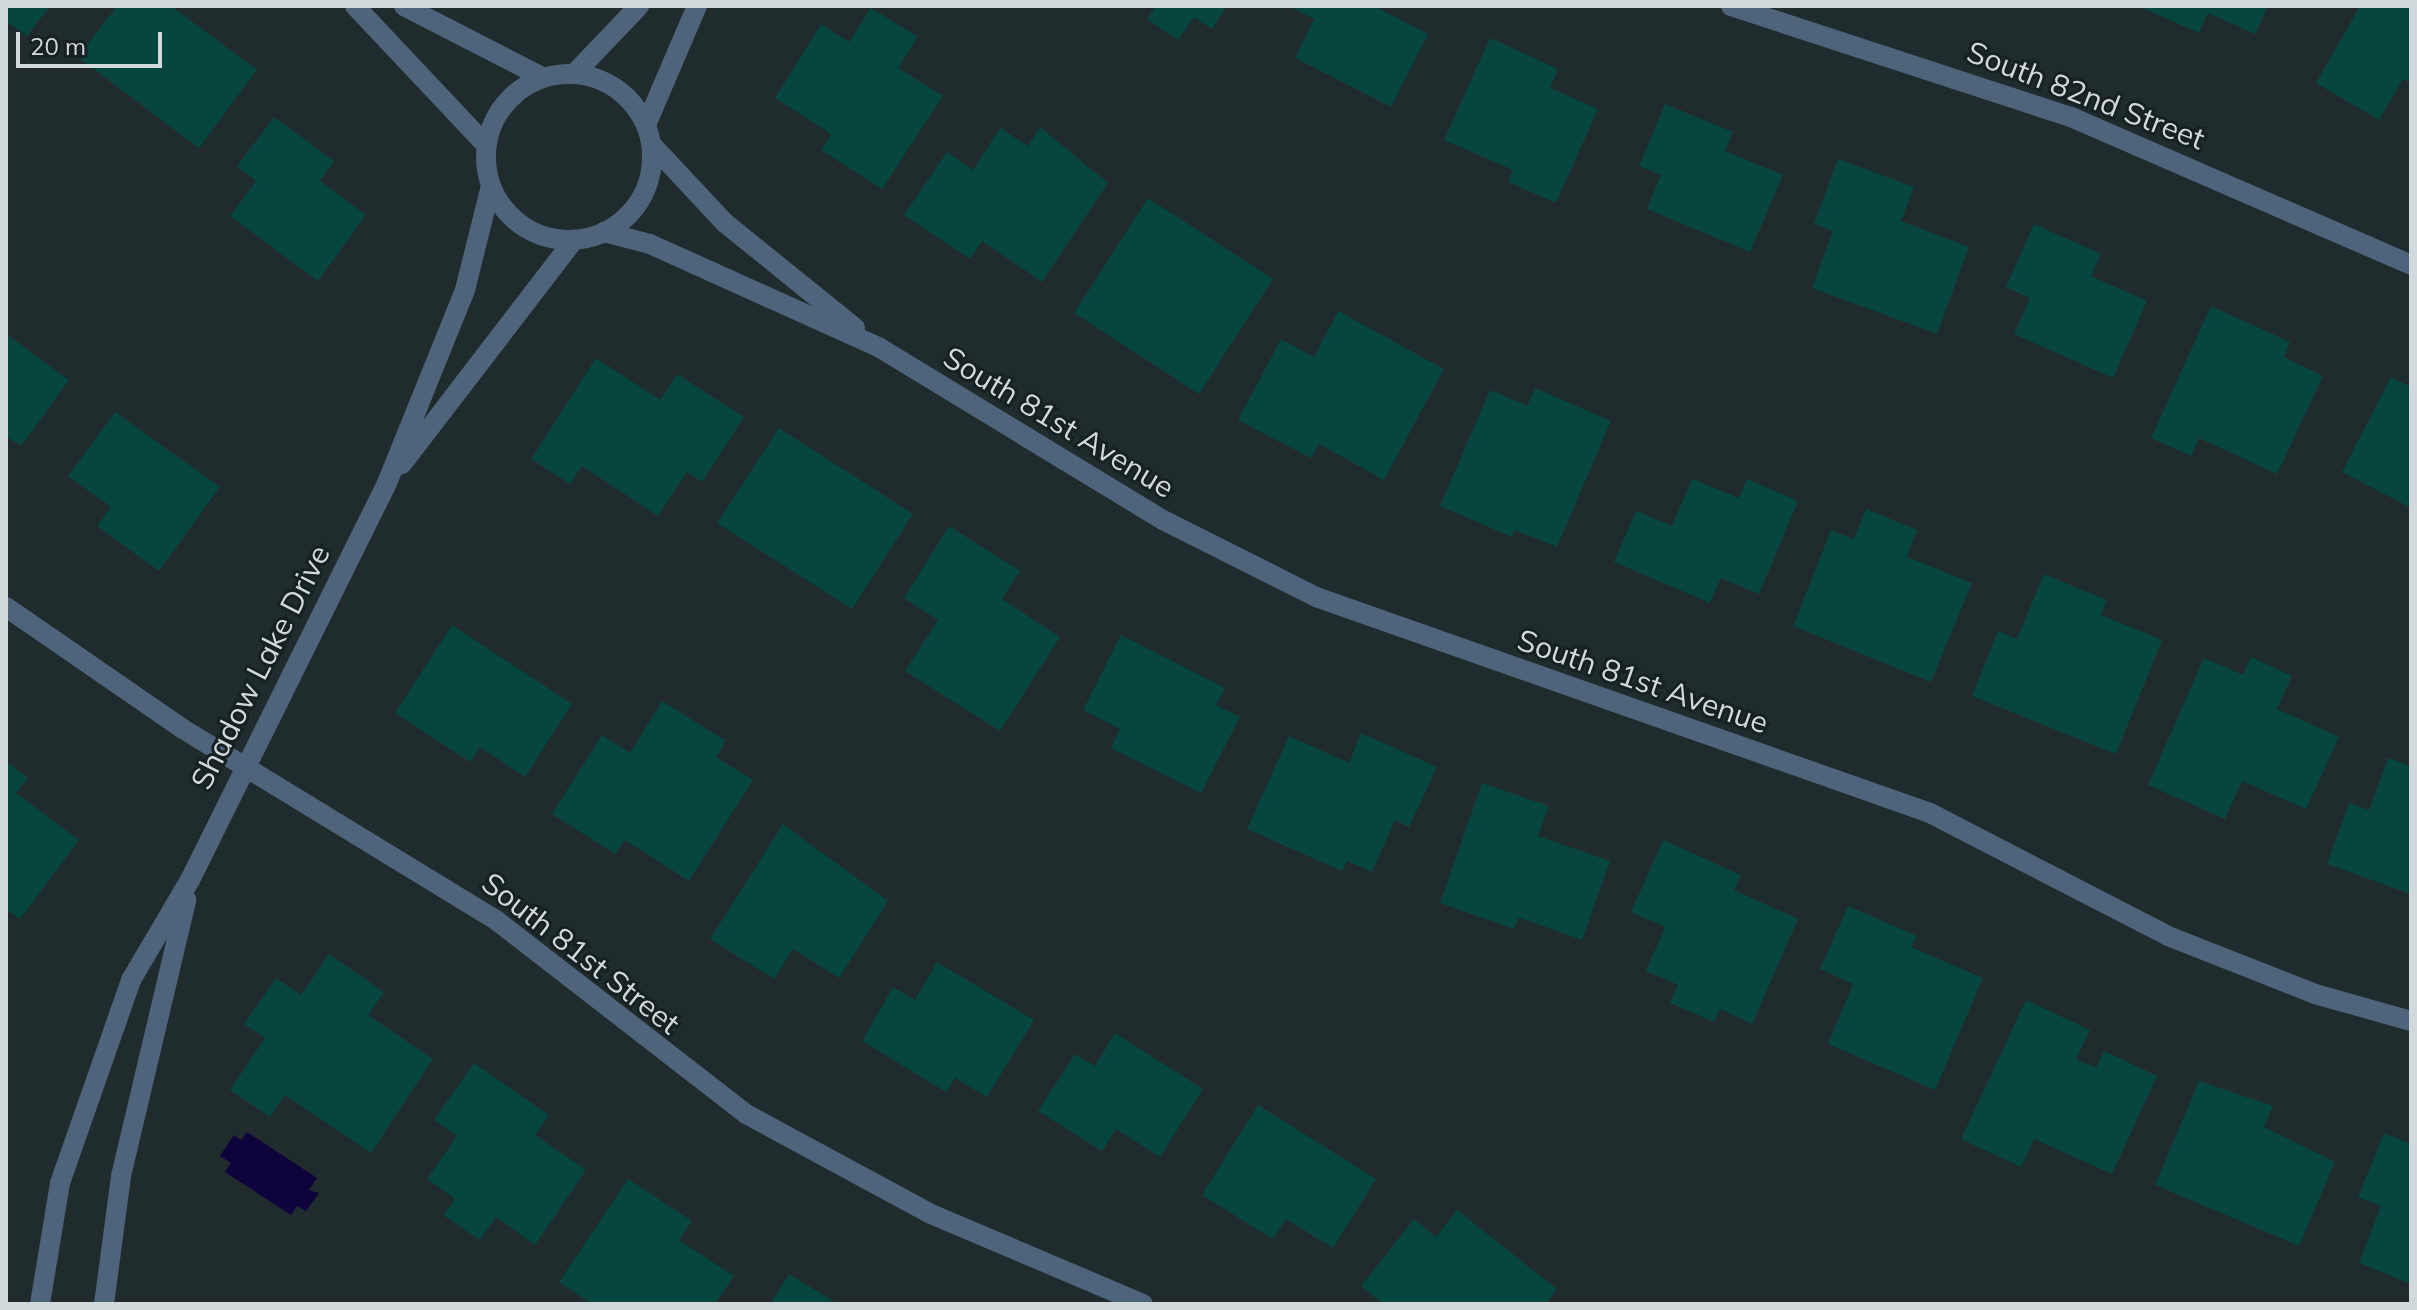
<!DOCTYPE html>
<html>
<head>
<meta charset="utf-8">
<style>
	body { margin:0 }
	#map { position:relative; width:2417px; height:1310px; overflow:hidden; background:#202b2e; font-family:Mulish,sans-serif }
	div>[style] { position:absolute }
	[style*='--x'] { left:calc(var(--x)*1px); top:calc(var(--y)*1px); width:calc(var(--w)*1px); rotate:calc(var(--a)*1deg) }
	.water>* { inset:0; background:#0f033b }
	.building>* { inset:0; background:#07453f }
	.minor>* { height:20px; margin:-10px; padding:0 10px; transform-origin:10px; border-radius:10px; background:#4e647a }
	.minor>.ring { margin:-10px; padding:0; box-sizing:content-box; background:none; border:20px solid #4e647a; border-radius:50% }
	span { translate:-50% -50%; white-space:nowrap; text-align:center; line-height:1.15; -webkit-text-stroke:6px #162124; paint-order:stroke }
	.street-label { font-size:30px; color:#d2d9dc }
	.frame { position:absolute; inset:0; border:8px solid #d2d9dc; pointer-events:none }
	.scale { position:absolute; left:16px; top:32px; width:146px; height:36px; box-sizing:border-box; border:4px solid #d2d9dc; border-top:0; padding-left:10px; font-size:24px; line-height:28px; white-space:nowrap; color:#d2d9dc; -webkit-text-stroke:6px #162124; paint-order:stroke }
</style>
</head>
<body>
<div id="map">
	<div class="water">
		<div style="clip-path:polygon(247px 1132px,317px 1178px,309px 1190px,319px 1193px,306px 1211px,297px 1206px,291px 1215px,225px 1172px,231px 1163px,220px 1156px,234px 1135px,241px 1140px)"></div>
	</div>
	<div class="building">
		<div style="clip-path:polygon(6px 6px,50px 6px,27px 36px,6px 21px)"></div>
		<div style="clip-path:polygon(117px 6px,171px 6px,257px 70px,199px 148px,78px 57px)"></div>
		<div style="clip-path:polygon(1156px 6px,1227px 6px,1212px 29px,1194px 17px,1178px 40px,1147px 19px)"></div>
		<div style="clip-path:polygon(1289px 6px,1374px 6px,1428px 34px,1391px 107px,1295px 58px,1314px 19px)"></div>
		<div style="clip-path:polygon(2138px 6px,2268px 6px,2255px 34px,2208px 13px,2199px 33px)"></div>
		<div style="clip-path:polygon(2360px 6px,2411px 6px,2411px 83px,2403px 79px,2379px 120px,2316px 83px)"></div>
		<div style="clip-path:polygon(871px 8px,918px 37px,898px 68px,943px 96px,882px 189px,821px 150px,831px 134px,775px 98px,821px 24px,849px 42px)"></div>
		<div style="clip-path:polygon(1490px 38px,1558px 69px,1550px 88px,1598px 109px,1556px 203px,1508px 182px,1513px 170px,1444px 140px)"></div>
		<div style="clip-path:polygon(1665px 104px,1733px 132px,1725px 151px,1783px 175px,1750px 252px,1647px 209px,1661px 175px,1639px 166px)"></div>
		<div style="clip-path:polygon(274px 117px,334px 161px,320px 181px,366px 215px,318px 281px,230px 216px,256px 181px,237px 166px)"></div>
		<div style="clip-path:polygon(1040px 127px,1108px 183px,1042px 282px,982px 241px,970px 259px,904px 215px,947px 152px,973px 170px,1000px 128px,1028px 146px)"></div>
		<div style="clip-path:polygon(1838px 159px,1914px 187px,1901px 221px,1969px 247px,1937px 334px,1812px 288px,1833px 231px,1814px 224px)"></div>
		<div style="clip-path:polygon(1148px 198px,1273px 279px,1199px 394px,1074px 313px)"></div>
		<div style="clip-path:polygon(2034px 224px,2101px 254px,2091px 276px,2147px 301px,2113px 378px,2014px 334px,2030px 298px,2006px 287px)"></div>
		<div style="clip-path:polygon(2211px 306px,2290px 342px,2284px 357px,2323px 376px,2277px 474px,2199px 438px,2191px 456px,2151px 438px)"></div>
		<div style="clip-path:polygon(1338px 311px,1444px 369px,1384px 480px,1319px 444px,1311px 458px,1238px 420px,1281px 339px,1314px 357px)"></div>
		<div style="clip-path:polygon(6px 334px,69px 380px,21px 446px,6px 436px)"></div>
		<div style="clip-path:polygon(596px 358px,660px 400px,677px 374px,744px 417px,702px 482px,687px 472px,658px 516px,582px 466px,570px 484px,531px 459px)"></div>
		<div style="clip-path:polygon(2391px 377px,2411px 387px,2411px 508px,2342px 472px)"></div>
		<div style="clip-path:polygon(1535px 388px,1611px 421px,1557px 547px,1515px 530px,1512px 537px,1440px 506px,1490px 390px,1527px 406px)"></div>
		<div style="clip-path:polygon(115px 412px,220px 487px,159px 571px,97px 526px,111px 507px,68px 476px)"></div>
		<div style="clip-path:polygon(779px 428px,913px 514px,852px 609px,717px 523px)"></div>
		<div style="clip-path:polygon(1692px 479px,1739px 498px,1747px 479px,1798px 501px,1759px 594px,1721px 578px,1710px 603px,1614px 562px,1636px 511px,1672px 526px)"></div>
		<div style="clip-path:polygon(1866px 509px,1917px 530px,1907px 557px,1972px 583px,1931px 682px,1793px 626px,1831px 530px,1854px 539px)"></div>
		<div style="clip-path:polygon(949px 526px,1020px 571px,1002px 599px,1060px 637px,1000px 731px,905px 671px,938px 620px,904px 598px)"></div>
		<div style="clip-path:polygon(2044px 574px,2107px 600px,2101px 615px,2162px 640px,2116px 754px,1972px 696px,1998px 631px,2017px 639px)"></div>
		<div style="clip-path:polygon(452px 625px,572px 704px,525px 777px,480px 747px,470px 762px,395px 713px)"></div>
		<div style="clip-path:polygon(1121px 635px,1225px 688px,1216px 705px,1240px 717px,1201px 793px,1111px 748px,1120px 729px,1083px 710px)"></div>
		<div style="clip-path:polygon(2251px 657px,2292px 676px,2277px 709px,2339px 737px,2306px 809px,2242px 781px,2225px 819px,2148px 785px,2204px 658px,2243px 675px)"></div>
		<div style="clip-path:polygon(662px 701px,726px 741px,716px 757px,753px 780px,689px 881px,625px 840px,615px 854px,552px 814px,602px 735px,630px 753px)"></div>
		<div style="clip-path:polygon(1361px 733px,1437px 767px,1409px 827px,1395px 820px,1372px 872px,1347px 861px,1342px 871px,1247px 829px,1289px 736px,1349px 763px)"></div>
		<div style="clip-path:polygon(2388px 758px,2411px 766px,2411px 894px,2327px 864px,2349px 803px,2369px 810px)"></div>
		<div style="clip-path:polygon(6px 761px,28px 778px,16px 793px,79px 840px,20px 919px,6px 909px)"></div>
		<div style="clip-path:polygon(1482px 783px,1549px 806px,1538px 836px,1610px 861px,1582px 940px,1518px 917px,1514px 929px,1440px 903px)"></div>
		<div style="clip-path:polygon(783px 824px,888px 901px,839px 978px,793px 949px,774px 979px,710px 939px)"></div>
		<div style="clip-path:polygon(1663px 840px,1741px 875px,1734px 890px,1798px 919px,1752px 1024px,1720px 1009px,1714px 1022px,1670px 1003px,1678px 985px,1646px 971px,1665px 927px,1631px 912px)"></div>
		<div style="clip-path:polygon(1848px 906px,1917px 936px,1911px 947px,1983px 978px,1935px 1090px,1828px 1044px,1853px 984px,1820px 969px)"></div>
		<div style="clip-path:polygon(329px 954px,384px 992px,368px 1015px,433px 1059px,371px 1153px,285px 1095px,270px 1117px,230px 1090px,265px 1038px,244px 1024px,276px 978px,301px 995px)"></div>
		<div style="clip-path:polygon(937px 962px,1034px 1020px,987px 1097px,955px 1078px,946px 1092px,862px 1041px,893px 987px,915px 1000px)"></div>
		<div style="clip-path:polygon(2026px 1000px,2090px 1030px,2076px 1059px,2096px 1068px,2104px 1051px,2157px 1076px,2112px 1174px,2034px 1139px,2021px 1167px,1961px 1139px)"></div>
		<div style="clip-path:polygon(1115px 1033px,1203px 1089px,1160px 1157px,1116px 1129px,1102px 1151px,1038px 1111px,1075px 1054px,1095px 1066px)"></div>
		<div style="clip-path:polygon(474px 1063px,549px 1115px,535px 1135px,586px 1170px,535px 1245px,496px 1217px,480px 1240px,443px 1215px,455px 1199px,427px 1179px,457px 1136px,434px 1120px)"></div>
		<div style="clip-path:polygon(2199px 1081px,2273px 1106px,2264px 1127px,2335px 1162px,2299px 1246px,2155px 1185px)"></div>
		<div style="clip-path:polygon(1258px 1105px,1376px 1179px,1333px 1248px,1286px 1219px,1273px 1239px,1202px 1195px)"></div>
		<div style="clip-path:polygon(2384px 1133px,2411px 1144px,2411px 1284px,2359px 1263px,2381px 1206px,2358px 1197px)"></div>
		<div style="clip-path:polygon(628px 1179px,692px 1221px,679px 1240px,734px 1276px,715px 1304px,592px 1304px,559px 1282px)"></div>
		<div style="clip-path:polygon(1457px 1210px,1557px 1289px,1546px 1304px,1383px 1304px,1361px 1286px,1414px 1219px,1436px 1237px)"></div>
		<div style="clip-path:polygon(789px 1274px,838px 1304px,770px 1304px)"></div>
	</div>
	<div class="minor">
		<div style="--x:355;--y:6;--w:191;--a:46.7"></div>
		<div style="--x:404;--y:6;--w:155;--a:27.2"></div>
		<div style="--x:1731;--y:6;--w:358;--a:18.1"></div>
		<div style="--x:2071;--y:117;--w:371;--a:23.5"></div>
		<div style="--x:575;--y:73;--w:93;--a:-46.3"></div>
		<div class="ring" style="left:486px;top:74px;width:146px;height:146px"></div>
		<div style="--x:646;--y:125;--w:129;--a:-66.8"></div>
		<div style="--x:652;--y:145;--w:107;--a:46.9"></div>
		<div style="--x:725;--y:223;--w:167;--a:38.9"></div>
		<div style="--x:604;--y:232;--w:48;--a:14.6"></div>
		<div style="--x:650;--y:244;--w:252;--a:24.3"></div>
		<div style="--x:880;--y:348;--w:333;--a:31.3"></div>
		<div style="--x:1165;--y:521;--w:169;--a:26.7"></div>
		<div style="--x:1316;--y:597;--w:651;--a:19.38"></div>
		<div style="--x:1930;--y:813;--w:268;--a:27.3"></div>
		<div style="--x:2168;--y:936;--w:158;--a:21.5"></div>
		<div style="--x:2315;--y:994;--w:100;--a:15.7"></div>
		<div style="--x:402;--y:464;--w:282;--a:-52.5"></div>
		<div style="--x:6;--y:607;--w:215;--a:34.6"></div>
		<div style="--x:183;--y:729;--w:367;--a:31.4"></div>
		<div style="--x:496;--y:920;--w:316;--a:37.8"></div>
		<div style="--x:746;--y:1114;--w:210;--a:28.4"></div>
		<div style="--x:931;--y:1214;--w:230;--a:23"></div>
		<div style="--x:40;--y:1304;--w:123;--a:-80.6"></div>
		<div style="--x:60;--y:1183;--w:215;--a:-70.7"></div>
		<div style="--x:131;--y:980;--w:116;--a:-59.5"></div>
		<div style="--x:190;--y:880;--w:443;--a:-63.6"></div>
		<div style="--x:387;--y:483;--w:208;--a:-68"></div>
		<div style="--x:465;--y:290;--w:107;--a:-76"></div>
		<div style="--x:104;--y:1304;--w:129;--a:-82.4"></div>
		<div style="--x:121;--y:1176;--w:284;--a:-76.7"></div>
	</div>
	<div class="street-label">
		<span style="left:2086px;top:95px;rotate:21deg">South 82nd Street</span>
		<span style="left:1059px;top:422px;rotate:31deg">South 81st Avenue</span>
		<span style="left:260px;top:667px;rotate:-63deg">Shadow Lake Drive</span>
		<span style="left:1643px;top:681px;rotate:19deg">South 81st Avenue</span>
		<span style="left:581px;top:953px;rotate:38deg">South 81st Street</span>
	</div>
	<div class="frame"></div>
	<div class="scale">20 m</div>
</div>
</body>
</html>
